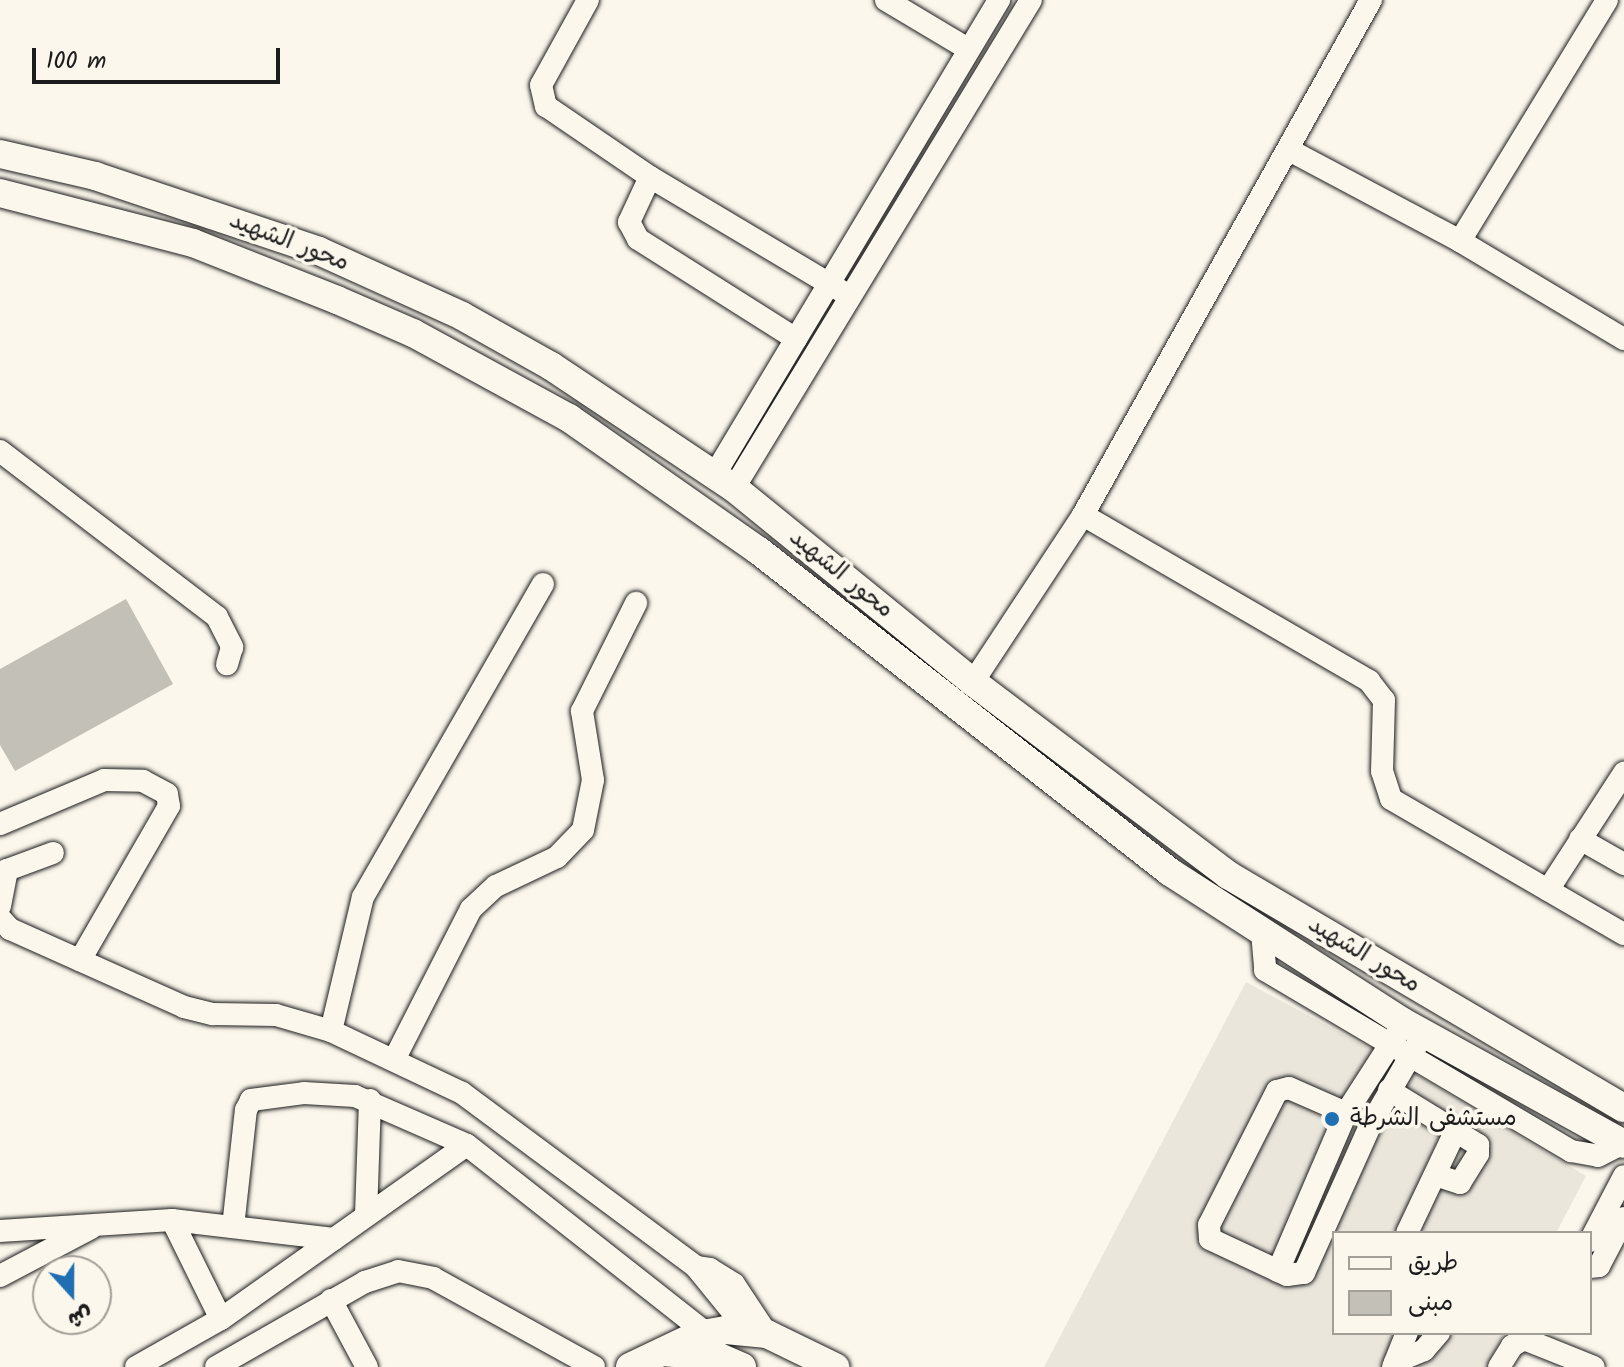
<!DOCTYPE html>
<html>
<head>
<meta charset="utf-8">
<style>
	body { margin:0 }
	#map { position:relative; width:1624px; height:1367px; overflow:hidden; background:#fbf7ec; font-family:Kalam,"Playpen Sans Arabic",sans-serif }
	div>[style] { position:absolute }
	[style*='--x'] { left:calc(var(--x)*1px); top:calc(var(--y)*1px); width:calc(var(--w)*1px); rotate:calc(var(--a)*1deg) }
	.built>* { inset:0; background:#eae6dc }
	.building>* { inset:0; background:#c3c0b8 }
	.roads { filter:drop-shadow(0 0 2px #1c1c1c) drop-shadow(0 0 2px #1c1c1c) }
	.minor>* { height:22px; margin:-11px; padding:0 11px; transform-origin:11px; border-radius:11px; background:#fbf7ec }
	.major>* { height:28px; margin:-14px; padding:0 14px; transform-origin:14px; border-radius:14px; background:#fbf7ec }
	.dots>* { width:22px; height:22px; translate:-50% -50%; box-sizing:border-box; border:4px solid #fbf7ec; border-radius:50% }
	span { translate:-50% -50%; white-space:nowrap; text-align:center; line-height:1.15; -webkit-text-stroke:7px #fbf7ec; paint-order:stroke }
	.street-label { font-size:24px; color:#1c1c1c }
	.poi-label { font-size:24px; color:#1c1c1c }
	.left { translate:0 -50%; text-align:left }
	.legend { position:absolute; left:1332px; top:1231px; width:260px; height:104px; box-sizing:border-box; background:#fbf7ec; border:2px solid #a29f99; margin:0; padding:10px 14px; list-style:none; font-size:24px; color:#1c1c1c }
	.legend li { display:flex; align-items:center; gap:16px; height:40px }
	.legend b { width:40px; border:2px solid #a29f99 }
	.north { position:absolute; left:32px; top:1255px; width:80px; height:80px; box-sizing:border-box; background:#fbf7ec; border:2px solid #a29f99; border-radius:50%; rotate:159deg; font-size:22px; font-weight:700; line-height:32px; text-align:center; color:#1c1c1c }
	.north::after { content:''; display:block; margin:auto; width:28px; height:36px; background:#1f6fb2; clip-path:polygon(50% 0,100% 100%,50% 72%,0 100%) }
	.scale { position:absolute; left:32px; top:48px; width:248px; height:36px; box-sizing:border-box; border:4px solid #1c1c1c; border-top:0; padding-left:10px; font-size:24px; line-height:28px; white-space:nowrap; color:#1c1c1c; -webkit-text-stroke:6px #fbf7ec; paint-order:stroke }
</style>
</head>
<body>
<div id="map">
	<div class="built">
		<div style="clip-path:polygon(1246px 982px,1397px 1063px,1586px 1176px,1556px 1233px,1334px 1233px,1334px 1333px,1504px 1333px,1487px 1367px,1044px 1367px)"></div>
	</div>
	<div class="building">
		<div style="clip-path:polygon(126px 599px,173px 684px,15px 771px,0 745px,0 669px)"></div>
	</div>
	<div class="roads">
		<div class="minor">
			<div style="--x:588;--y:0;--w:97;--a:118.9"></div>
			<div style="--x:541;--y:85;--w:22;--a:77"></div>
			<div style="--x:546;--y:106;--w:126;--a:34.3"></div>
			<div style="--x:650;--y:177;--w:222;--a:30.8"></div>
			<div style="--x:886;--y:0;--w:96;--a:30.9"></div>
			<div style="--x:1289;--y:150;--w:194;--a:28"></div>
			<div style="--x:1460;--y:241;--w:191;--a:30.9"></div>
			<div style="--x:650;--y:177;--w:50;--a:115"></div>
			<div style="--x:629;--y:222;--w:19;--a:62"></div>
			<div style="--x:638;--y:239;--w:187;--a:32.3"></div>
			<div style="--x:1460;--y:241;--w:282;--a:-58.6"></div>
			<div style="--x:0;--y:451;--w:273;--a:37.4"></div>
			<div style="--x:217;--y:617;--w:34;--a:63"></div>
			<div style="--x:232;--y:647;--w:18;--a:106"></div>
			<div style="--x:715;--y:474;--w:553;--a:-59.07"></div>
			<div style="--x:734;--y:488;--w:571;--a:-58.68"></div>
			<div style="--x:1083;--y:515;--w:331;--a:30.1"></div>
			<div style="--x:1369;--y:681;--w:24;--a:52"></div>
			<div style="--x:1384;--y:700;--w:71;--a:91.6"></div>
			<div style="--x:1382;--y:771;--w:29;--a:72"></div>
			<div style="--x:1391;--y:799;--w:269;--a:30.1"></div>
			<div style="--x:973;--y:682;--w:200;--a:-56.6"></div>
			<div style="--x:1083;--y:515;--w:590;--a:-60.79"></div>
			<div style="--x:0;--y:824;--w:113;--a:-22.9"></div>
			<div style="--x:104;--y:780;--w:39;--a:1"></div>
			<div style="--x:143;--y:781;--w:27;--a:28"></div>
			<div style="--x:167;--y:794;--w:12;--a:81"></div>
			<div style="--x:169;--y:806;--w:178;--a:120"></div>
			<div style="--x:1580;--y:839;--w:51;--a:29.6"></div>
			<div style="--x:1548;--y:890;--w:140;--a:-57"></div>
			<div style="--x:0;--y:906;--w:37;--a:-79"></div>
			<div style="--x:7;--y:870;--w:49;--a:-20.3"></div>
			<div style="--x:0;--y:918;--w:15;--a:48"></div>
			<div style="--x:10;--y:929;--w:191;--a:24.1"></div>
			<div style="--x:184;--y:1007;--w:30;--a:14"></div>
			<div style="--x:213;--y:1014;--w:63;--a:0.9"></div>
			<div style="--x:276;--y:1015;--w:57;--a:16.2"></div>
			<div style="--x:331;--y:1031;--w:145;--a:25.3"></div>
			<div style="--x:462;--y:1093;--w:292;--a:36.6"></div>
			<div style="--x:696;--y:1267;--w:82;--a:50.9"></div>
			<div style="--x:1262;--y:932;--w:38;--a:85"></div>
			<div style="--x:1265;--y:970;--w:356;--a:30.6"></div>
			<div style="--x:1571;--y:1151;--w:27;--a:10"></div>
			<div style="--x:1598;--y:1156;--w:28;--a:-27"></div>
			<div style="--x:331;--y:1031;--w:138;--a:-76.6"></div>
			<div style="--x:363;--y:897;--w:361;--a:-60.1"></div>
			<div style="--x:395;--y:1058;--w:167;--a:-63"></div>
			<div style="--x:471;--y:909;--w:34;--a:-43"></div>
			<div style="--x:496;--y:886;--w:68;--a:-25.4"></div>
			<div style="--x:557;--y:857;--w:37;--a:-46"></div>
			<div style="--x:583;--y:830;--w:51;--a:-78.7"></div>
			<div style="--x:593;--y:780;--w:70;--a:-99.1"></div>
			<div style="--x:582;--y:711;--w:121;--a:-63.4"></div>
			<div style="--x:1389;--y:1090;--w:105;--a:31.7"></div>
			<div style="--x:1478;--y:1145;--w:9;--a:90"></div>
			<div style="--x:1478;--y:1154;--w:34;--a:122"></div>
			<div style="--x:1460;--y:1183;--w:26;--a:-162"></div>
			<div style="--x:1346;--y:1113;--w:62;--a:-156.3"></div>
			<div style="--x:1289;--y:1088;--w:12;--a:166"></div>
			<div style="--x:1277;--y:1091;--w:150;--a:116.9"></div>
			<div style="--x:1209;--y:1225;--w:14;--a:86"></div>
			<div style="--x:1210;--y:1239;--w:85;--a:25.1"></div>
			<div style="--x:1287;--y:1275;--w:17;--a:-7"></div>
			<div style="--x:1304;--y:1273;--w:163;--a:-65.8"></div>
			<div style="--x:1371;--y:1124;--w:104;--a:-60"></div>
			<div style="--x:366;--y:1215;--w:115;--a:-88"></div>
			<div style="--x:172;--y:1220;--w:110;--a:63.7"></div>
			<div style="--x:233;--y:1227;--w:118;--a:-83.7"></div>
			<div style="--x:246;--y:1110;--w:11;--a:-63"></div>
			<div style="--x:251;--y:1100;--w:53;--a:-7.5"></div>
			<div style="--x:304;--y:1093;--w:51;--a:3.4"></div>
			<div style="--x:355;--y:1096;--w:122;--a:23.6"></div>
			<div style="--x:467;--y:1145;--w:304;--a:38.2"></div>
			<div style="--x:0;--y:1231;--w:172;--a:-3.7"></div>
			<div style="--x:172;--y:1220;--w:163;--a:6.7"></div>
			<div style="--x:1407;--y:1233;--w:114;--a:-64.6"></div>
			<div style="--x:1590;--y:1241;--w:73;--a:-62.4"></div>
			<div style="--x:696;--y:1267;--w:14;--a:8"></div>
			<div style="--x:710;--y:1269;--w:28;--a:32"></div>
			<div style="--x:734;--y:1284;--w:60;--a:56.6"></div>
			<div style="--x:1590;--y:1267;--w:9;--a:-6"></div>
			<div style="--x:1599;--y:1266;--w:54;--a:-62.5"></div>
			<div style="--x:1278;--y:1271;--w:172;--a:-66.7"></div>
			<div style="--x:1346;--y:1113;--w:94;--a:-57.2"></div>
			<div style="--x:0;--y:1276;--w:103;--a:-27.8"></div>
			<div style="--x:331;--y:1300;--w:76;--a:61.8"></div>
			<div style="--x:1395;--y:1362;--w:31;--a:-22"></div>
			<div style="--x:1424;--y:1350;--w:23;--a:-49"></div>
			<div style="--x:136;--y:1367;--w:98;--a:-29.5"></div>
			<div style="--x:221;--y:1319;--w:301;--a:-35.3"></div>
			<div style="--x:216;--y:1367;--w:172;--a:-29.7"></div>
			<div style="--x:365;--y:1282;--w:35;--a:-18"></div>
			<div style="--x:398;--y:1271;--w:36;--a:11"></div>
			<div style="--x:433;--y:1278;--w:184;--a:28.9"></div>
			<div style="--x:1393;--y:1367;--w:37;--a:-68"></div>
			<div style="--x:1499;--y:1367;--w:25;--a:-58"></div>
			<div style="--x:1512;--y:1346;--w:14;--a:-30"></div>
			<div style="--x:1524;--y:1339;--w:75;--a:21.8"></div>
		</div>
		<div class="major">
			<div style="--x:0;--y:154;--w:98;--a:13"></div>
			<div style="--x:95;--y:176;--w:236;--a:18.5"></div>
			<div style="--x:319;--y:251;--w:157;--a:24.4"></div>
			<div style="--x:462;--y:316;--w:102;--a:29.3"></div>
			<div style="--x:551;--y:366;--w:220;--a:33.7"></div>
			<div style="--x:734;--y:488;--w:308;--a:39.1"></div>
			<div style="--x:973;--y:682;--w:320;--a:37.1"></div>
			<div style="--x:1228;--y:875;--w:459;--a:30.5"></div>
			<div style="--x:0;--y:193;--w:199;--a:14.5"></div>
			<div style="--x:193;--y:243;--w:155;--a:21.6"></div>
			<div style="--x:337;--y:300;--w:83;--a:23.5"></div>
			<div style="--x:413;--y:333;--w:178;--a:28.6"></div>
			<div style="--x:569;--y:418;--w:232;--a:35"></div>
			<div style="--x:759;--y:551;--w:521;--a:37.99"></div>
			<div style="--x:1170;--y:872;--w:277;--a:32.8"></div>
			<div style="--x:1403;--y:1022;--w:252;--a:28.9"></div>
			<div style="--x:663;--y:1352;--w:56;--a:5.1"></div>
			<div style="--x:719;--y:1357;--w:25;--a:23"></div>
			<div style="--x:630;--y:1367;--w:74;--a:-25.5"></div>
			<div style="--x:697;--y:1335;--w:29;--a:-10"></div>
			<div style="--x:726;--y:1330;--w:41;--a:5.6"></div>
			<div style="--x:767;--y:1334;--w:76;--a:25.9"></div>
		</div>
	</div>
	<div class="dots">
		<div style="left:1332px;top:1119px;background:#1f6fb2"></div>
	</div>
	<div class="street-label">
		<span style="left:289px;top:242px;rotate:21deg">محور الشهيد</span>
		<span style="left:841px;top:574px;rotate:39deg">محور الشهيد</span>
		<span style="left:1364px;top:955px;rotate:31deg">محور الشهيد</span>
	</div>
	<div class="poi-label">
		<span class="left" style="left:1350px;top:1119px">مستشفى الشرطة</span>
	</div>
	<ul class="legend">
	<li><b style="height:10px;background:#fbf7ec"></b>طريق</li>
	<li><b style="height:22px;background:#c3c0b8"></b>مبنى</li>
	</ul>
	<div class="north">ش</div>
	<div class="scale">100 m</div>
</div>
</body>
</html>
